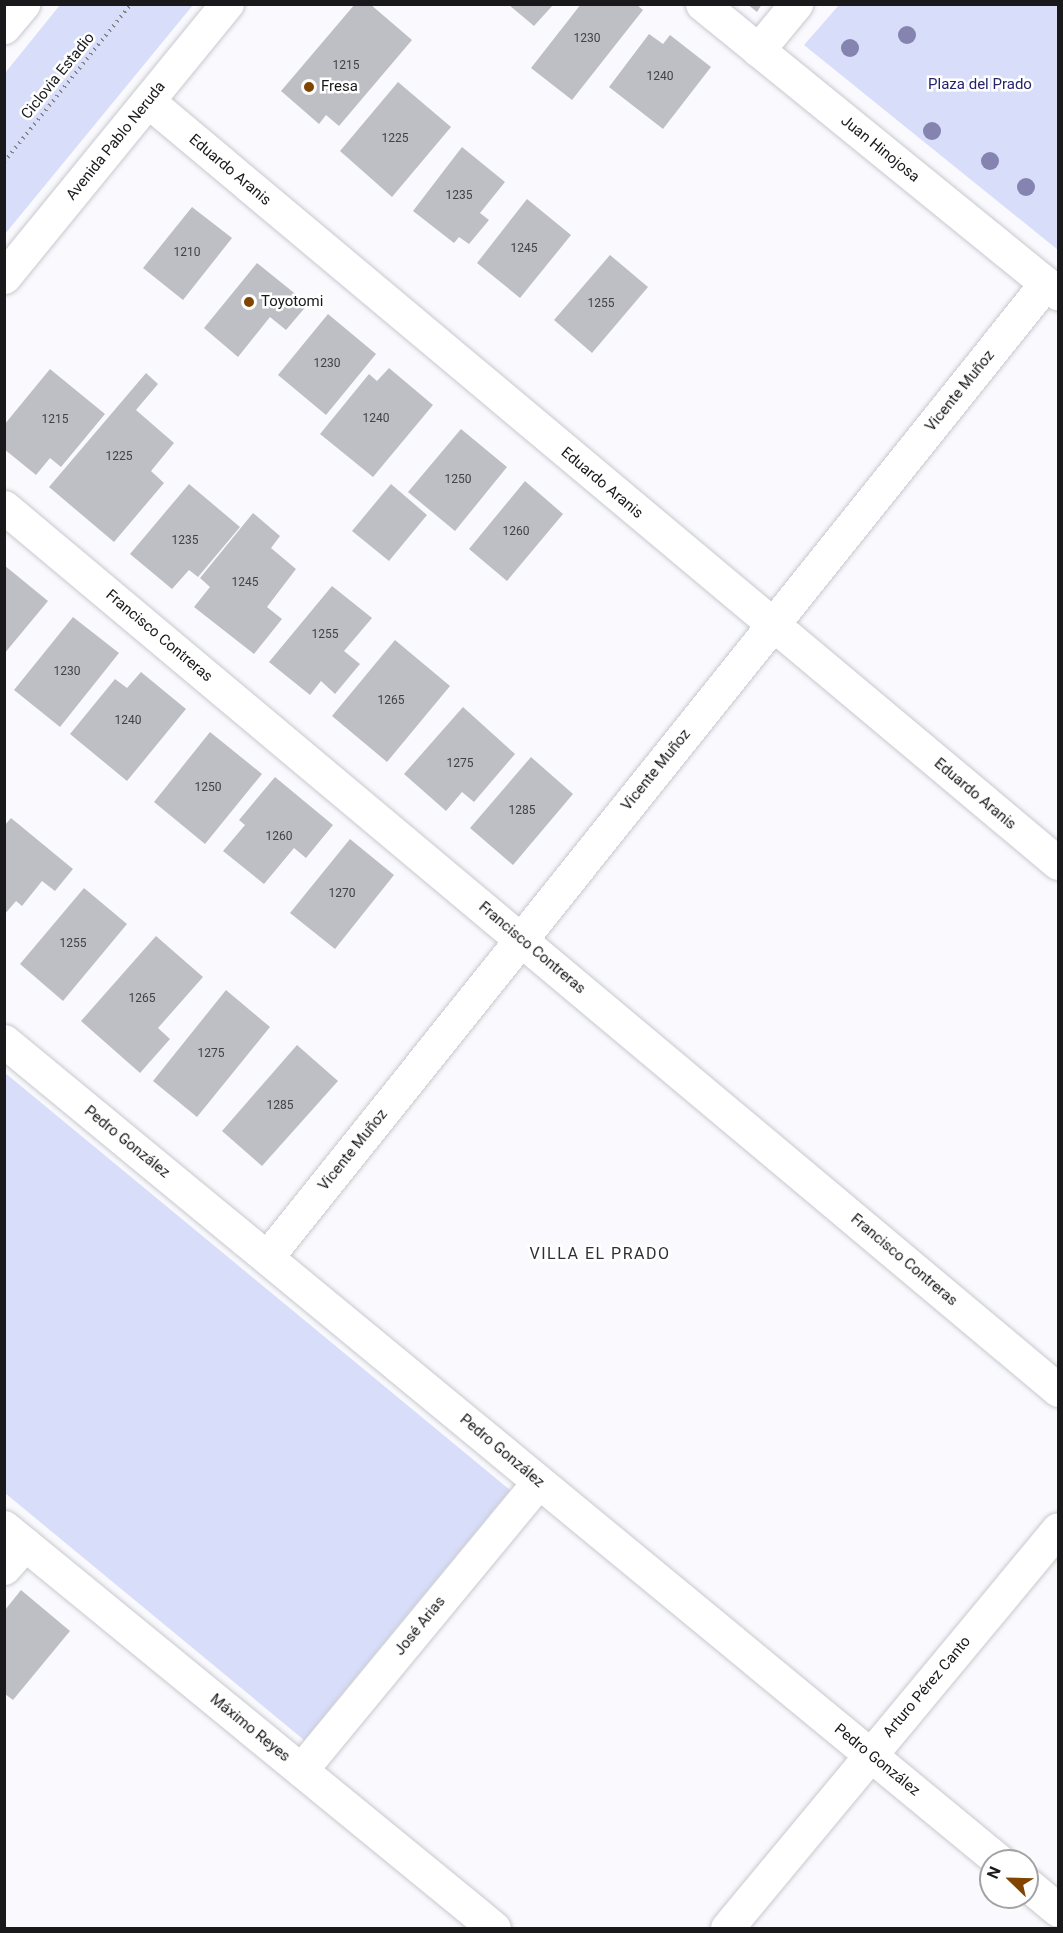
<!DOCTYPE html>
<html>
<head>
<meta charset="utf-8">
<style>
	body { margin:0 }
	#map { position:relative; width:1063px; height:1933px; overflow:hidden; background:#fafafe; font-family:Roboto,sans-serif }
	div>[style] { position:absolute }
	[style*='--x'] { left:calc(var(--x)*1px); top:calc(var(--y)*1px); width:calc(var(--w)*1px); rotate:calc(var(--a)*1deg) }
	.green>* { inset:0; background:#d8ddf9 }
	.building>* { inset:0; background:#bebfc5 }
	.path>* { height:4px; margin-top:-2px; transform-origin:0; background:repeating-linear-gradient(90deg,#868688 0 1.5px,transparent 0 6px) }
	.roads { filter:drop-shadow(0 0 2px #c7c9cf) drop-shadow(0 0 2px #c7c9cf) }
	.minor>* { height:33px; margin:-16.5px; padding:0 16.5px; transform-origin:16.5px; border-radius:16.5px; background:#fff }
	.trees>* { width:18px; height:18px; margin:-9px; border-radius:50%; background:#8583af }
	.dots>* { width:16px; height:16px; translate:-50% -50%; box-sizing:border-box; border:3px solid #fff; border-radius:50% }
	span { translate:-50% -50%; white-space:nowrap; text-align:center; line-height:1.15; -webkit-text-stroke:5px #fff; paint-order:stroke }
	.number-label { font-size:12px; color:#424246 }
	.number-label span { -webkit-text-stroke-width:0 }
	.street-label { font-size:15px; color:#19191b }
	.park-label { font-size:15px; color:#25226e }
	.poi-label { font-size:15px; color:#19191b }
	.left { translate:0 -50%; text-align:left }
	.neighbourhood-label { font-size:16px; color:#2f3035; letter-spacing:1.5px }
	.frame { position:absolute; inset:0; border:6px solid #19191b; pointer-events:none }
	.north { position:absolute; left:979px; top:1849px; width:60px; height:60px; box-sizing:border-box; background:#fff; border:2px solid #a3a3a4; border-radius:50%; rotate:293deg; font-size:16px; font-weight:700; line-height:24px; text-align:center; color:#19191b }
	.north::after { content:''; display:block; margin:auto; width:21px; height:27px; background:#824500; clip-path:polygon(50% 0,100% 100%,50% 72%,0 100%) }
</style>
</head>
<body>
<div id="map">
	<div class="green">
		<div style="clip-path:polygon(60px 5px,193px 5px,5px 234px,5px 73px)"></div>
		<div style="clip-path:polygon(839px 5px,1058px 5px,1058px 250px,804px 45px)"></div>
		<div style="clip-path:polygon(4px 1072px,510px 1490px,304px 1740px,5px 1493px)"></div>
	</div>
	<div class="building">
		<div style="clip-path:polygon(355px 4px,370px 4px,412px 40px,339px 126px,326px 115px,319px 124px,281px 91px)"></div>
		<div style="clip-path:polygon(581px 4px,636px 4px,643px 10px,572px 100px,531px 68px)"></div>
		<div style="clip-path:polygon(747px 4px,762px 4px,757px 12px)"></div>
		<div style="clip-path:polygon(509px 5px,553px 5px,534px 26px)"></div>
		<div style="clip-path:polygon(649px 34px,663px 44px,670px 35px,711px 67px,663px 129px,609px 87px)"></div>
		<div style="clip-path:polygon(398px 82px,451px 127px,392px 197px,340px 151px)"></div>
		<div style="clip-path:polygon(462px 147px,505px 182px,480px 213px,489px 220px,469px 244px,459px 237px,454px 243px,413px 211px)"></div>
		<div style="clip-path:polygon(527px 199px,571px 235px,520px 298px,477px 263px)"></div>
		<div style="clip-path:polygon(192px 207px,232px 238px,183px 300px,143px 268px)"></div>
		<div style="clip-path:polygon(610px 255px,648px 287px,592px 353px,554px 320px)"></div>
		<div style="clip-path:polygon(257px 263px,308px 304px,286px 330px,270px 317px,238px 357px,204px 328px)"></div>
		<div style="clip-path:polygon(328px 314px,376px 354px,326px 415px,278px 375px)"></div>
		<div style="clip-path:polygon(389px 368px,433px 405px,373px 477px,320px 434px,369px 374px,377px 381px)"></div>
		<div style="clip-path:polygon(50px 369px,105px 414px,61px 467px,50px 458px,36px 475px,4px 449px,4px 425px)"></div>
		<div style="clip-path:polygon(146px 373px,158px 384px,136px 410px,174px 443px,151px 471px,164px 483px,114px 542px,49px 487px)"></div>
		<div style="clip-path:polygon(461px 429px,507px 467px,455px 531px,408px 492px)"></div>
		<div style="clip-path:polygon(525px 481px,563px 514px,507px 581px,469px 549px)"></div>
		<div style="clip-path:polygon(189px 484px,240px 527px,198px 577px,189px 570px,172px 589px,130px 554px)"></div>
		<div style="clip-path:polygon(391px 484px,427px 515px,389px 561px,352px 531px)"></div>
		<div style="clip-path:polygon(253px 513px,280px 536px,271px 548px,296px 569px,267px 607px,282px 619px,254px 654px,194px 607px,210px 587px,200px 578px)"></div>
		<div style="clip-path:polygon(4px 565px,48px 601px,4px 654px)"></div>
		<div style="clip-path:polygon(332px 586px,372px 618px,344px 651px,360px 664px,335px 694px,321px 681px,310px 695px,269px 662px)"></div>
		<div style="clip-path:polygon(73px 617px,119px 653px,60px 727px,14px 690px)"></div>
		<div style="clip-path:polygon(395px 640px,450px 686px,387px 762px,332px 716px)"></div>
		<div style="clip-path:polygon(141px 672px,186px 709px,127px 781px,70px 734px,115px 679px,127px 688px)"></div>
		<div style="clip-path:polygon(463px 707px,515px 754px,474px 802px,462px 792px,446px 811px,404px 774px)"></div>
		<div style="clip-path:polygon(210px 732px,262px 774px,205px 844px,154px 802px)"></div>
		<div style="clip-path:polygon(531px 757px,573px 794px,513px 865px,470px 828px)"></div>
		<div style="clip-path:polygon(275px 777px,333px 825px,306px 858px,294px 848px,264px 884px,223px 851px,245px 825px,239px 820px)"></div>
		<div style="clip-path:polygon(11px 818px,73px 869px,55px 891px,42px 881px,22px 906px,16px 901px,4px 915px,4px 826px)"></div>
		<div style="clip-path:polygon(350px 839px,394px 875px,335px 949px,290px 913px)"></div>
		<div style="clip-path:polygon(84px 888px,127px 924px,63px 1001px,20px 964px)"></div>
		<div style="clip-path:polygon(156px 936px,203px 977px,158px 1028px,170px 1039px,140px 1073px,81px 1021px)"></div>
		<div style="clip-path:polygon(226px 990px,270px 1027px,197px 1117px,153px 1081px)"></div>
		<div style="clip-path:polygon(297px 1045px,338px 1081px,262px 1166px,222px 1131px)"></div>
		<div style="clip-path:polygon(21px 1590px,70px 1631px,13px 1700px,5px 1694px,5px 1610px)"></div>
	</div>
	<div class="path">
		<div style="--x:4;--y:162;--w:203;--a:-51.2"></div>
	</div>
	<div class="roads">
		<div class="minor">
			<div style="--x:702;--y:4;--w:459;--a:39.1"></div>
			<div style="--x:4;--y:27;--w:30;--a:-50"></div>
			<div style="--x:758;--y:50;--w:60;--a:-50.4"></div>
			<div style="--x:148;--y:101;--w:1187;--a:39.94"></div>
			<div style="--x:4;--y:277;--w:353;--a:-50.8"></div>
			<div style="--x:4;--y:507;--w:1375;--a:39.95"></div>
			<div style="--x:4;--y:1041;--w:1289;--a:39.49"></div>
			<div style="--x:267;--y:1257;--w:1247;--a:-51.35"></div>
			<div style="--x:4;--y:1527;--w:633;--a:39.3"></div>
			<div style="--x:4;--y:1568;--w:32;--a:-49"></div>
			<div style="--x:301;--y:1770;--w:373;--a:-50.5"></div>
			<div style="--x:1027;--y:1884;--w:40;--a:40"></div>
			<div style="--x:727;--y:1928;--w:518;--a:-50.32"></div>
		</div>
	</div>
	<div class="trees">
		<div style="left:907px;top:35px"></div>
		<div style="left:850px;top:48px"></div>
		<div style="left:932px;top:131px"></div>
		<div style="left:990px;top:161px"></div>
		<div style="left:1026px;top:187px"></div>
	</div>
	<div class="dots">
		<div style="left:309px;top:87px;background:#824500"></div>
		<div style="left:249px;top:302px;background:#824500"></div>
	</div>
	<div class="number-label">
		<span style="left:587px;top:39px">1230</span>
		<span style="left:346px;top:66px">1215</span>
		<span style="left:660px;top:77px">1240</span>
		<span style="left:395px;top:139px">1225</span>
		<span style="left:459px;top:196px">1235</span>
		<span style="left:524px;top:249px">1245</span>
		<span style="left:187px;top:253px">1210</span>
		<span style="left:601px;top:304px">1255</span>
		<span style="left:327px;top:364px">1230</span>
		<span style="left:376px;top:419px">1240</span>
		<span style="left:55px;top:420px">1215</span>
		<span style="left:119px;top:457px">1225</span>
		<span style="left:458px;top:480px">1250</span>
		<span style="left:516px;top:532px">1260</span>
		<span style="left:185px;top:541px">1235</span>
		<span style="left:245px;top:583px">1245</span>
		<span style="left:325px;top:635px">1255</span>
		<span style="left:67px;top:672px">1230</span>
		<span style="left:391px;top:701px">1265</span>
		<span style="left:128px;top:721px">1240</span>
		<span style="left:460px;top:764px">1275</span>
		<span style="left:208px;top:788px">1250</span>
		<span style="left:522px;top:811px">1285</span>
		<span style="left:279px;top:837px">1260</span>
		<span style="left:342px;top:894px">1270</span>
		<span style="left:73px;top:944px">1255</span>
		<span style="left:142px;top:999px">1265</span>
		<span style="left:211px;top:1054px">1275</span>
		<span style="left:280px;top:1106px">1285</span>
	</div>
	<div class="street-label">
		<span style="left:58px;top:76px;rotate:-51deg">Ciclovia Estadio</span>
		<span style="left:116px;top:141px;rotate:-51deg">Avenida Pablo Neruda</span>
		<span style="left:880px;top:149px;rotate:39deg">Juan Hinojosa</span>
		<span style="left:230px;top:170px;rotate:40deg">Eduardo Aranis</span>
		<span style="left:960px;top:391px;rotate:-51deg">Vicente Muñoz</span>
		<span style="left:602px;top:483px;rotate:40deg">Eduardo Aranis</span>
		<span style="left:159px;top:636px;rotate:40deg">Francisco Contreras</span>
		<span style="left:656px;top:770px;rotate:-51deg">Vicente Muñoz</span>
		<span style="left:975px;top:794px;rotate:40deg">Eduardo Aranis</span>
		<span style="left:532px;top:948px;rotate:40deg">Francisco Contreras</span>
		<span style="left:127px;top:1142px;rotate:39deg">Pedro González</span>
		<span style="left:353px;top:1150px;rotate:-51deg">Vicente Muñoz</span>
		<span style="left:904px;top:1260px;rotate:40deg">Francisco Contreras</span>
		<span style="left:502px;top:1451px;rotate:40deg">Pedro González</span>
		<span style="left:420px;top:1626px;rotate:-51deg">José Arias</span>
		<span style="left:927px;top:1687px;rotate:-50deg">Arturo Pérez Canto</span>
		<span style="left:250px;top:1728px;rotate:39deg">Máximo Reyes</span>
		<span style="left:877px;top:1760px;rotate:39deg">Pedro González</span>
	</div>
	<div class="park-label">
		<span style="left:980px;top:85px">Plaza del Prado</span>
	</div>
	<div class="poi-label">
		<span class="left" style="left:321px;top:87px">Fresa</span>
		<span class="left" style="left:261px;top:302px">Toyotomi</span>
	</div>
	<div class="neighbourhood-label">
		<span style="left:600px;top:1254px">VILLA EL PRADO</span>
	</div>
	<div class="frame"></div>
	<div class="north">N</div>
</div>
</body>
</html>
